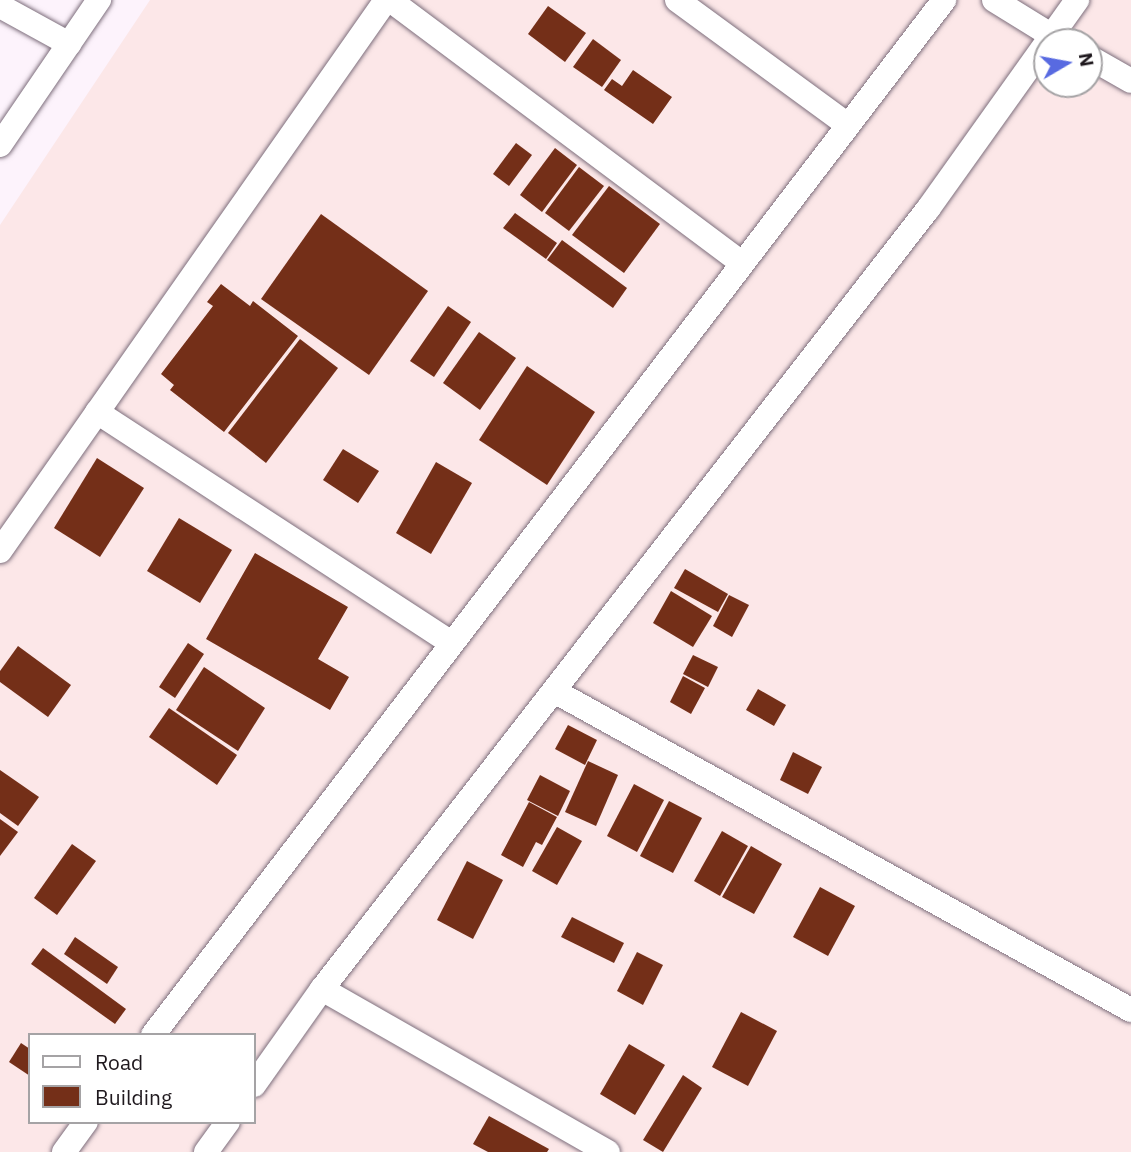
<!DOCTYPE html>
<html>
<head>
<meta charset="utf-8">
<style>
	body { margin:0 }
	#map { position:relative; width:1131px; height:1152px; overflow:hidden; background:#fdf3fc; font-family:"IBM Plex Sans",sans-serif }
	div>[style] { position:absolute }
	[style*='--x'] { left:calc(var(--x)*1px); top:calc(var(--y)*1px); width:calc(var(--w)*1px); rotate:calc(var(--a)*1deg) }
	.industrial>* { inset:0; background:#fce7e8 }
	.building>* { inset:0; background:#742f18 }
	.roads { filter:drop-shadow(0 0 2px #7e6f7d) drop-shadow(0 0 2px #7e6f7d) }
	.street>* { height:24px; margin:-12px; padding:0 12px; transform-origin:12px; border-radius:12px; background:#fff }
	span { translate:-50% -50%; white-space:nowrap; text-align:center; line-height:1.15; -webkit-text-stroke:7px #fff; paint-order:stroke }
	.legend { position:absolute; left:28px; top:1033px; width:228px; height:91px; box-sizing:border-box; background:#fff; border:2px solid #a5a3a5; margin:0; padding:9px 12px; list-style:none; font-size:21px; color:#1f191e }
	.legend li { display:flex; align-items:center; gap:14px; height:35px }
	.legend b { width:35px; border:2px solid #a5a3a5 }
	.north { position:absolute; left:1033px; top:28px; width:70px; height:70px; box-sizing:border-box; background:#fff; border:2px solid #a5a3a5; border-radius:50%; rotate:80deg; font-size:19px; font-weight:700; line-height:28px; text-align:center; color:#1f191e }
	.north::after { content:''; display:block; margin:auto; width:24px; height:32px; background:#586ae1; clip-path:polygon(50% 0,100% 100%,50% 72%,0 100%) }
</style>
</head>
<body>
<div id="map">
	<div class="industrial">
		<div style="clip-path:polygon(evenodd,150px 0,1131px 0,1131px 1152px,0 1152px,0 225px,150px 0,1047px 42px,1089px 42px,1089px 84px,1047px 84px,1047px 42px,150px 0,30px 1035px,254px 1035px,254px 1122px,30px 1122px,30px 1035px)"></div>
	</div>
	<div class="building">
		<div style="clip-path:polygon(548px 6px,586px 33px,565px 62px,528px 34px)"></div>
		<div style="clip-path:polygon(593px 39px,621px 60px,602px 87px,573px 67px)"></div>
		<div style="clip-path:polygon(633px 70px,672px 97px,653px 124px,604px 90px,612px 79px,622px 86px)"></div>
		<div style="clip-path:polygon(516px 143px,532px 155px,509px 186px,493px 174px)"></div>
		<div style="clip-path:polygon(555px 148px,577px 165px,542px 212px,520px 195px)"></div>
		<div style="clip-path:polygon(579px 167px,604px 186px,569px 231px,545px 213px)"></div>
		<div style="clip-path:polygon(609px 186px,660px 224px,624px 273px,572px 235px)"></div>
		<div style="clip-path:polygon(515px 213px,557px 243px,546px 259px,503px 228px)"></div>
		<div style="clip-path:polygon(321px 214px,428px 291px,369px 375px,261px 299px)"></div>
		<div style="clip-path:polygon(562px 240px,627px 288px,613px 308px,547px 260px)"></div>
		<div style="clip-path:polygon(221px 284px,250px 306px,253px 301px,298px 336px,224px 432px,170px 390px,174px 385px,161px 374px,213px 306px,207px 302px)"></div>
		<div style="clip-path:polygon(448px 306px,471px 322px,434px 377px,410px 361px)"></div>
		<div style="clip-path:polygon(479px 332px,516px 358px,480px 410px,443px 383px)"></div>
		<div style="clip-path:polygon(300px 339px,338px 368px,266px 463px,228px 433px)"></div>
		<div style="clip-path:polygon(527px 366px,595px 412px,547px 485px,479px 440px)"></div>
		<div style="clip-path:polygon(343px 449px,379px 471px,358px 503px,323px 480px)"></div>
		<div style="clip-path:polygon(97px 458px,144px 488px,100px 557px,54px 528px)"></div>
		<div style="clip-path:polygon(436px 462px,472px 483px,431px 554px,396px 533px)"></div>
		<div style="clip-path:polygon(179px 518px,232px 550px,200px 603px,147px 571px)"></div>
		<div style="clip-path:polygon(255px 553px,348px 607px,318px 659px,349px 677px,330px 710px,206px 639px)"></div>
		<div style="clip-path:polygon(685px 569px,728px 594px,718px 612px,674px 588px)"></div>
		<div style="clip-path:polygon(671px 591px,712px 616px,693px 647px,653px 623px)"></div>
		<div style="clip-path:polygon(729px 595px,749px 605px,732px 637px,713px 626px)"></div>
		<div style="clip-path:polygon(188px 643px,204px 654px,175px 698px,159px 687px)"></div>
		<div style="clip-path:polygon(18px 646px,71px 685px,48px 717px,0 682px,0 671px)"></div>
		<div style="clip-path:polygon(693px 655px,718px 667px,708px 687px,683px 674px)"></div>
		<div style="clip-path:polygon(204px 667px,265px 708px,238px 751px,176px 710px)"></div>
		<div style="clip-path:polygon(683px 676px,705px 688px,691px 714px,670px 702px)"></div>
		<div style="clip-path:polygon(758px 689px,786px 705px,774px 726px,746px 710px)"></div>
		<div style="clip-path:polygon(169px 708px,237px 755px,217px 785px,149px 737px)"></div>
		<div style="clip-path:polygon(568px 725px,597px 740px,585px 765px,555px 749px)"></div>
		<div style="clip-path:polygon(793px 752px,822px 767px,808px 794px,780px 780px)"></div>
		<div style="clip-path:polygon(588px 761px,618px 775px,596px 826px,565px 812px)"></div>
		<div style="clip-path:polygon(0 770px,39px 797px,18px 826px,0 813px)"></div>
		<div style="clip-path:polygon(540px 775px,570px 791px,558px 816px,527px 800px)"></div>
		<div style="clip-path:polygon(634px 784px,664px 800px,637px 852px,607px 836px)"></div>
		<div style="clip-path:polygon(669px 801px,702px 818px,673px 873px,640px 856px)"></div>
		<div style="clip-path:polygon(529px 802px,557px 817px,542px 845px,536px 842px,523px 867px,501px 855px)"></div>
		<div style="clip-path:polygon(0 819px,18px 832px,0 856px)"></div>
		<div style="clip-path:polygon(557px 827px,582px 841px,557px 885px,532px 871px)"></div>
		<div style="clip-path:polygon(722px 831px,748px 846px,720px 896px,694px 881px)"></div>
		<div style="clip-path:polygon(72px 844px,96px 861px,57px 915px,34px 898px)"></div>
		<div style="clip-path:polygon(751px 846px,782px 864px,754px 914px,722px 897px)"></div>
		<div style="clip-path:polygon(467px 861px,503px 880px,473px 939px,437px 920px)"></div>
		<div style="clip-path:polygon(820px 887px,855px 906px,828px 956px,793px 937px)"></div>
		<div style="clip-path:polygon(572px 917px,624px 943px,614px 963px,561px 937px)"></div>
		<div style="clip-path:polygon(75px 937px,118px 967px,107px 984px,64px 954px)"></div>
		<div style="clip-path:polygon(43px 948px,126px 1009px,115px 1024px,31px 964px)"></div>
		<div style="clip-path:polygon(637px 952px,663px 965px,643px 1005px,617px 991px)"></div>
		<div style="clip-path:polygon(741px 1012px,777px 1031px,748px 1086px,712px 1067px)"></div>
		<div style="clip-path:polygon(21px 1043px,30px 1049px,30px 1076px,9px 1062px)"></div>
		<div style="clip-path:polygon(629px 1044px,665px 1065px,635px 1115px,600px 1094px)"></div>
		<div style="clip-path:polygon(683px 1075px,702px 1088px,663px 1152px,643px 1140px)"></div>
		<div style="clip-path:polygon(489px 1116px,549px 1149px,547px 1152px,488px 1152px,473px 1144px)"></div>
	</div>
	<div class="roads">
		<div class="street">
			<div style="--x:390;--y:0;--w:439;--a:36.8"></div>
			<div style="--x:677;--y:0;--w:212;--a:36.2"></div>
			<div style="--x:994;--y:0;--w:80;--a:31.7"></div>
			<div style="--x:0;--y:6;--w:79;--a:28.8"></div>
			<div style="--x:1089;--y:57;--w:48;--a:29.7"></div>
			<div style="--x:0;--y:145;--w:176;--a:-55.7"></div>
			<div style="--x:97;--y:412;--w:421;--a:33.1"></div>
			<div style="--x:0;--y:551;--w:673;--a:-54.99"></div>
			<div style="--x:554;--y:691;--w:659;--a:28.94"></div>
			<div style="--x:322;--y:989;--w:329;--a:29.7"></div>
			<div style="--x:153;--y:1035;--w:1303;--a:-52.61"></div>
			<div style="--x:254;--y:1085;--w:118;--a:-54.7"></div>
			<div style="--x:322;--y:989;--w:988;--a:-52.16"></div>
			<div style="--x:928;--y:209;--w:257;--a:-54.5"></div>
			<div style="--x:64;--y:1152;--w:37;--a:-54"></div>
			<div style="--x:206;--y:1152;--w:37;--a:-54"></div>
		</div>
	</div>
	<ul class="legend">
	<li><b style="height:9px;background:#fff"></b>Road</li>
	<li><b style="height:19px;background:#742f18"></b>Building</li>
	</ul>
	<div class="north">N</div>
</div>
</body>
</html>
